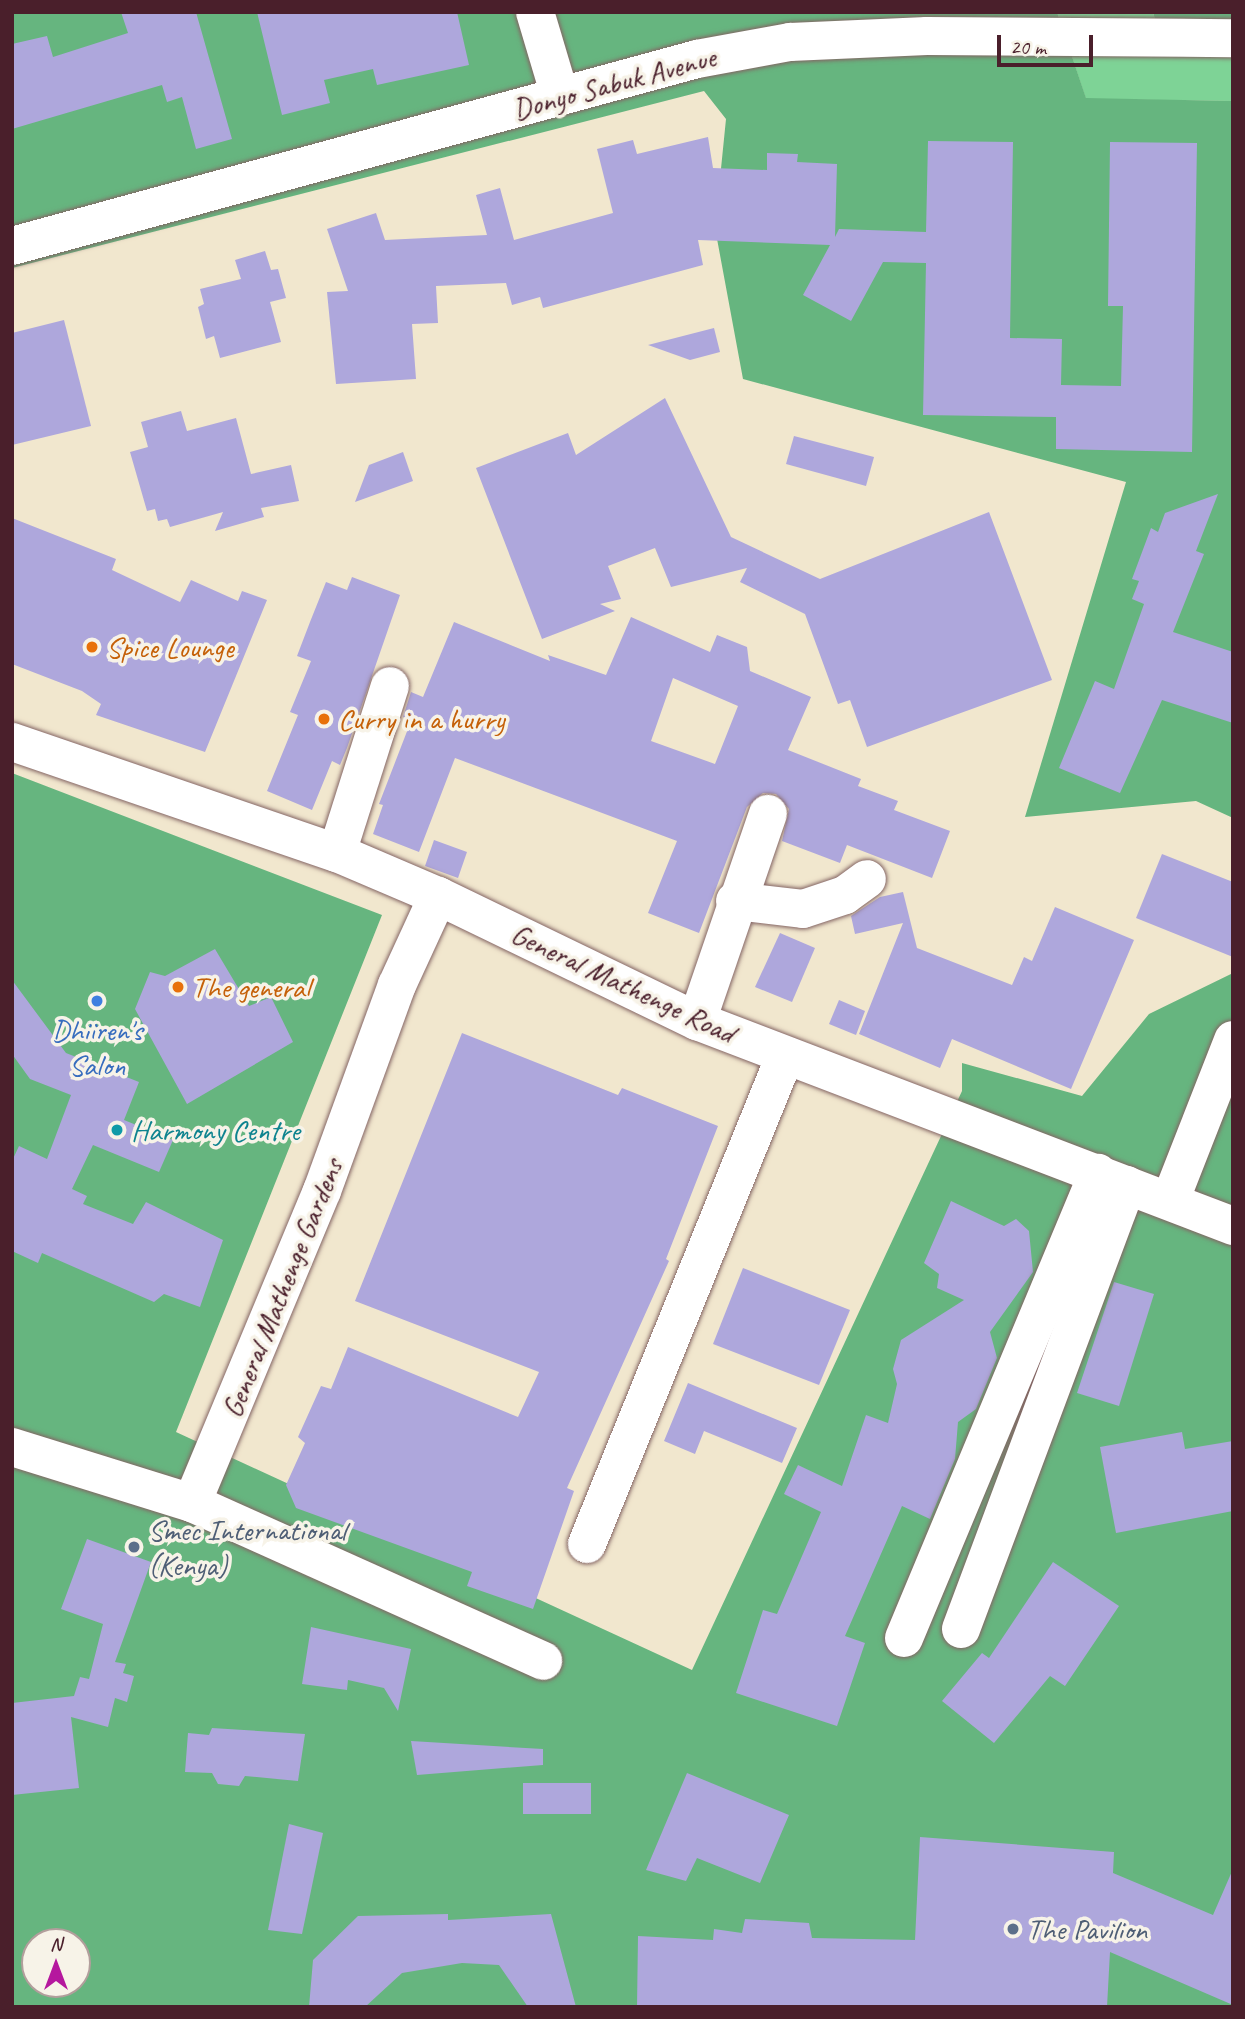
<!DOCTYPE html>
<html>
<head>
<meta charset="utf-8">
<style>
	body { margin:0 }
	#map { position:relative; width:1245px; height:2019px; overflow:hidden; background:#f1e7ce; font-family:Caveat,sans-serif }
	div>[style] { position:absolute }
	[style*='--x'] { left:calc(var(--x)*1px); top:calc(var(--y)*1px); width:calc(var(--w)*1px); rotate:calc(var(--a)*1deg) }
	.green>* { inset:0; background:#7ed396 }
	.forest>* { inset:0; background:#66b57f }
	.building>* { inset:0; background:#aea7dc }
	.roads { filter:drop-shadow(0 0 2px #846564) drop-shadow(0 0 2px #846564) }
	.minor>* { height:38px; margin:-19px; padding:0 19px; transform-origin:19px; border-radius:19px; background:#fff }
	.dots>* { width:19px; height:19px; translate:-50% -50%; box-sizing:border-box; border:4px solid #f7f3e8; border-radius:50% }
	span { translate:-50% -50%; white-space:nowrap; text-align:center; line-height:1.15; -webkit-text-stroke:7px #f7f3e8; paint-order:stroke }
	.street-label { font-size:30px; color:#4a1f2b }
	.food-label { font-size:30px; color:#c56008 }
	.left { translate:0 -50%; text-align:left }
	.shop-label { font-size:30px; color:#366cbe }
	.culture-label { font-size:30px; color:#0d838f }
	.service-label { font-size:30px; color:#4e5e75 }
	.frame { position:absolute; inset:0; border:14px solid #4a1f2b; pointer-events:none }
	.north { position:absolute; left:21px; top:1928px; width:70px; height:70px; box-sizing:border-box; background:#f7f3e8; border:2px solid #b29e9c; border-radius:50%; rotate:0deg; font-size:19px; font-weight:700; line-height:28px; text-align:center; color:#4a1f2b }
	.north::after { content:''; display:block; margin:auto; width:24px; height:32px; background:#b5179e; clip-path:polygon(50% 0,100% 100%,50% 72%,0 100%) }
	.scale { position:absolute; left:997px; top:35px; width:96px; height:32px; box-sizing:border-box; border:4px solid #4a1f2b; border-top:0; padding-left:9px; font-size:21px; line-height:24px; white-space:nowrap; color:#4a1f2b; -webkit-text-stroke:5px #f7f3e8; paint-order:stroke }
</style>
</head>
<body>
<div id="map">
	<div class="green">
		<div style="clip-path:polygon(1057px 12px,1153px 12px,1164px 55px,1233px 55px,1233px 101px,1086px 99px)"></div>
	</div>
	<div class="forest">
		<div style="clip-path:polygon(12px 12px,1057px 12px,1086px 98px,1233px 101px,1233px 818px,1196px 801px,1025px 817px,1126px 482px,743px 379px,715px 228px,726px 119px,704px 91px,12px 268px)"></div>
		<div style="clip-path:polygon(1153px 12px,1233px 12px,1233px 55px,1164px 55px)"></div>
		<div style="clip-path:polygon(evenodd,12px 773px,382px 915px,176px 1432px,692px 1670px,962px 1091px,962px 1063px,1082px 1096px,1149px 1014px,1233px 973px,1233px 2007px,12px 2007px,12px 773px,35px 1942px,77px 1942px,77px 1984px,35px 1984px,35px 1942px)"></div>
	</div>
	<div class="building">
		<div style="clip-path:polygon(121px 12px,196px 12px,232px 139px,196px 149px,182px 97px,167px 102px,162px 85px,12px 129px,12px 44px,47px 36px,53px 57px,128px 33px)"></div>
		<div style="clip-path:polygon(257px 12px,457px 12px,469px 65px,377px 85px,373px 69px,324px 80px,330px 103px,282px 115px)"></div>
		<div style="clip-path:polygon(708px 137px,713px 168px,767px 170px,767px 153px,798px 154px,797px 162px,837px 164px,835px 237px,839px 229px,926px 232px,928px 141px,1013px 142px,1010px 338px,1062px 339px,1061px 385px,1121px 386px,1123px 306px,1108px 306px,1110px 142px,1197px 143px,1192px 452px,1056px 449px,1056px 417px,923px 415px,926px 263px,883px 262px,851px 321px,803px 295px,830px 245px,698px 240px,703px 265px,543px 308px,540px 297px,512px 305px,506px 283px,436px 286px,438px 323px,412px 324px,416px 379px,336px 384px,327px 292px,348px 291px,327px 229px,376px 213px,385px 240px,487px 235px,476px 195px,500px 188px,514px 240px,613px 213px,597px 149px,633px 140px,637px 154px)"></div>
		<div style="clip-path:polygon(265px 251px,271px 270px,278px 269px,286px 298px,270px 302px,281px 342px,220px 358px,214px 336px,206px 339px,198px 307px,204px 304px,200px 289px,241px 279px,235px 260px)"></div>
		<div style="clip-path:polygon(64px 320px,91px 426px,12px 445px,12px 333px)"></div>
		<div style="clip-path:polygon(714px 328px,720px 352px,690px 360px,648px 345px)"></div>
		<div style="clip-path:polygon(665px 398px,731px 537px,820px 579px,989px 512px,1052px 680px,867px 747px,850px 700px,838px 704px,805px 614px,740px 582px,747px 568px,671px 587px,655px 548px,608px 566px,621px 599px,600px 604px,615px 611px,542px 639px,476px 468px,568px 433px,576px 455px)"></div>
		<div style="clip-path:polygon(181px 411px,187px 431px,236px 418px,251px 474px,291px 465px,299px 501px,261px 508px,264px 517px,215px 531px,223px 512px,170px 527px,167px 519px,158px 521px,155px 509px,147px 511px,130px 452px,148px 447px,141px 422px)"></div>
		<div style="clip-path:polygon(794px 436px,874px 457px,866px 486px,786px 464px)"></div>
		<div style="clip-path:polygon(403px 452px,413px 481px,355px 502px,369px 465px)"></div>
		<div style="clip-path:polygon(1218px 494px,1196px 551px,1204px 554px,1173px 632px,1233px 652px,1233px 723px,1162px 700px,1120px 793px,1059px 768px,1095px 681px,1114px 689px,1144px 604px,1132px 599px,1139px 581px,1132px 579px,1151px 528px,1158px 532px,1165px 513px)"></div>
		<div style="clip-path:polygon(12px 518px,116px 559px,112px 570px,180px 602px,191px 580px,238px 601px,242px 591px,267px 600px,205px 752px,96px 715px,101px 704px,82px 691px,12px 664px)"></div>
		<div style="clip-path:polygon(352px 577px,400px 595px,347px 748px,340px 765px,332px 761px,312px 810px,267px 791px,298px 715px,290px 712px,311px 661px,297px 656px,310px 622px,326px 582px,347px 590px)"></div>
		<div style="clip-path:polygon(evenodd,631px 617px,710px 652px,717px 635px,747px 647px,750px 671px,811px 697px,788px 750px,861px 779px,858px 786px,898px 801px,894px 810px,950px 831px,932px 878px,847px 845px,840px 863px,782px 841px,789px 809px,776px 794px,763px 793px,747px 807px,699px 933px,648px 913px,677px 841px,455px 758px,419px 852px,373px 834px,383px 805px,379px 804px,411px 721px,403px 717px,411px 692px,423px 697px,454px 622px,550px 661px,548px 655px,606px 675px,631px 617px,673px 678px,738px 706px,715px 764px,651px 741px,673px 678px)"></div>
		<div style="clip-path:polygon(434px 840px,467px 852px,458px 878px,425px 866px)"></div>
		<div style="clip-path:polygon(1162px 854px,1233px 882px,1233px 957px,1136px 918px)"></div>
		<div style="clip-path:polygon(903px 892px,917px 948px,1012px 985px,1024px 957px,1032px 961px,1055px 907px,1134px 940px,1071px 1089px,952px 1039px,940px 1068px,859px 1034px,903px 923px,855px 934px,851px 916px,880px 897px)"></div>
		<div style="clip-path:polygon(780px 933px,815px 948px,792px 1002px,755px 987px)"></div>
		<div style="clip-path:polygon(215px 949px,249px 1006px,271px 997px,293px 1042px,187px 1104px,135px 1009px,150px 972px,165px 976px)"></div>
		<div style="clip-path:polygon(12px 980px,66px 1053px,139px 1082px,124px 1120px,173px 1140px,159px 1172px,93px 1145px,72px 1189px,87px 1196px,83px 1204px,133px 1224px,146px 1202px,223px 1240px,200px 1307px,164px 1294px,154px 1302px,42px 1253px,38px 1263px,12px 1251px,12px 1161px,19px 1146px,47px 1159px,71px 1095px,30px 1079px,12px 1054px)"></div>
		<div style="clip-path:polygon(839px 1000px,865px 1011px,856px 1035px,829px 1024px)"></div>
		<div style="clip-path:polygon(462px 1033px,618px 1095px,622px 1088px,718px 1126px,666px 1259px,669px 1261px,567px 1488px,574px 1491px,533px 1609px,467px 1586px,472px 1572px,296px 1508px,286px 1485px,305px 1443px,298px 1437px,321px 1386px,331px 1389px,348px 1347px,518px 1417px,539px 1372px,355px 1301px)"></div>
		<div style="clip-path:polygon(951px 1201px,1004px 1226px,1016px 1219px,1029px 1231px,1033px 1272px,990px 1332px,997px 1358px,976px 1409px,958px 1422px,955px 1459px,930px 1519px,902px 1506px,845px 1636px,865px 1643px,837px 1726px,736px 1693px,763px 1610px,777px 1614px,821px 1512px,784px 1494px,798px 1465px,842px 1486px,866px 1415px,888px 1423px,897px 1384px,893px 1369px,901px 1340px,964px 1300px,937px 1288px,939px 1274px,924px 1263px)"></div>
		<div style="clip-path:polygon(743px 1268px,850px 1310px,819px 1385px,713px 1344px)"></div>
		<div style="clip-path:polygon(1114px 1282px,1154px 1294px,1119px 1406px,1077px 1393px)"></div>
		<div style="clip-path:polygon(688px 1383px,797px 1428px,782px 1463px,704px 1431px,695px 1454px,664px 1441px)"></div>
		<div style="clip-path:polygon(1182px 1432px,1185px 1449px,1233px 1441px,1233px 1511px,1116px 1533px,1100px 1447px)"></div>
		<div style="clip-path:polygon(87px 1539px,151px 1562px,115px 1662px,126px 1664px,123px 1673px,134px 1676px,127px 1702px,115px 1698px,108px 1727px,71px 1717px,79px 1788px,12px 1795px,12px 1703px,74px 1696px,80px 1677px,89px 1679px,103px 1624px,61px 1609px)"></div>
		<div style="clip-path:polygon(1053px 1562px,1119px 1606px,1065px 1686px,1050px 1676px,994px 1743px,942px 1701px,982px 1653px,989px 1658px)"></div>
		<div style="clip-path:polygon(311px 1627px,411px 1649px,398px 1711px,384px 1688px,348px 1680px,347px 1690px,302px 1684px)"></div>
		<div style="clip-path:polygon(212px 1728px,305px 1734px,298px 1781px,245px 1776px,239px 1786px,218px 1784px,212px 1773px,185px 1772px,188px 1733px,209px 1735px)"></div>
		<div style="clip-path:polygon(411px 1741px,543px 1749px,543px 1765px,417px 1775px)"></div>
		<div style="clip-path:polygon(687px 1773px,789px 1815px,760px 1883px,697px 1858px,686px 1881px,646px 1870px)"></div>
		<div style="clip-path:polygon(523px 1783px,591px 1783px,591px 1814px,523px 1814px)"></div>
		<div style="clip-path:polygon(289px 1824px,323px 1833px,302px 1934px,268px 1930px)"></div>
		<div style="clip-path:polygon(920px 1837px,1114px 1852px,1113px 1873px,1213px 1915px,1233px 1869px,1233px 2005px,1110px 1952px,1107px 2007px,637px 2007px,638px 1936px,713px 1940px,714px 1929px,742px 1933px,745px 1919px,809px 1923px,812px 1938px,915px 1940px)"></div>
		<div style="clip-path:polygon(448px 1914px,448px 1920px,551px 1914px,576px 2007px,528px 2007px,499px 1965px,462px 1963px,402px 1973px,365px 2007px,309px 2007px,313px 1960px,358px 1916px)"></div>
	</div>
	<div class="roads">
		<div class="minor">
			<div style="--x:535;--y:12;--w:88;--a:73.4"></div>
			<div style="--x:12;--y:246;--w:710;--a:-15.27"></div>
			<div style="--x:697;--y:59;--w:95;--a:-10.4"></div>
			<div style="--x:790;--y:42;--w:137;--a:-2.5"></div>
			<div style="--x:927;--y:36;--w:306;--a:0.4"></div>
			<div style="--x:12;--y:742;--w:343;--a:18.9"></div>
			<div style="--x:337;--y:853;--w:110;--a:23.1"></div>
			<div style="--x:438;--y:896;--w:288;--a:25.8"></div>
			<div style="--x:697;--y:1021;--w:574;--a:20.93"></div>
			<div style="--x:337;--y:853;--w:175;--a:-72.4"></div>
			<div style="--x:735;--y:901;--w:68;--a:6.7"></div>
			<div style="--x:803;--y:909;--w:44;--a:-18.4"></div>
			<div style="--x:845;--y:895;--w:27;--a:-36"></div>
			<div style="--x:697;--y:1021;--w:219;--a:-71.1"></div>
			<div style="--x:1170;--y:1201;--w:173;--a:-68.6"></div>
			<div style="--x:12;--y:1447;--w:189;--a:17.3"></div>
			<div style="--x:192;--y:1503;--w:338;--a:-67.4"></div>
			<div style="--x:322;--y:1191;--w:219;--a:-70"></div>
			<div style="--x:397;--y:985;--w:98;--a:-65.3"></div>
			<div style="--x:192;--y:1503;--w:385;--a:24.2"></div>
			<div style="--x:587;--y:1544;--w:527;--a:-67.92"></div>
			<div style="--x:961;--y:1629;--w:474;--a:-69.5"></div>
			<div style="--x:904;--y:1638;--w:504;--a:-67.35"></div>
		</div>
	</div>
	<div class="dots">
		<div style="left:92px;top:647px;background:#e8710a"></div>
		<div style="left:324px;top:719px;background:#e8710a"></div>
		<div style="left:178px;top:987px;background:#e8710a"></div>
		<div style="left:97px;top:1001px;background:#3f7fe0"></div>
		<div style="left:117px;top:1130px;background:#0f9aa8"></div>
		<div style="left:134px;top:1547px;background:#5c6f8a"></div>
		<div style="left:1013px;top:1929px;background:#5c6f8a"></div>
	</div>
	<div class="street-label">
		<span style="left:614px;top:83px;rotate:-15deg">Donyo Sabuk Avenue</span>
		<span style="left:623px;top:983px;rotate:25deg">General Mathenge Road</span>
		<span style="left:282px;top:1288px;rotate:-68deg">General Mathenge Gardens</span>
	</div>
	<div class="food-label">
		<span class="left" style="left:106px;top:647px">Spice Lounge</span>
		<span class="left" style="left:338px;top:719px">Curry in a hurry</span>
		<span class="left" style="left:192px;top:987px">The general</span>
	</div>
	<div class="shop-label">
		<span style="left:97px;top:1047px">Dhiiren's<br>Salon</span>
	</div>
	<div class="culture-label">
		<span class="left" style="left:131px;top:1130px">Harmony Centre</span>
	</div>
	<div class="service-label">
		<span class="left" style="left:148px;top:1547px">Smec International<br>(Kenya)</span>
		<span class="left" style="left:1027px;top:1929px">The Pavilion</span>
	</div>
	<div class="frame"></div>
	<div class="north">N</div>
	<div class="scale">20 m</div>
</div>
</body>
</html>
